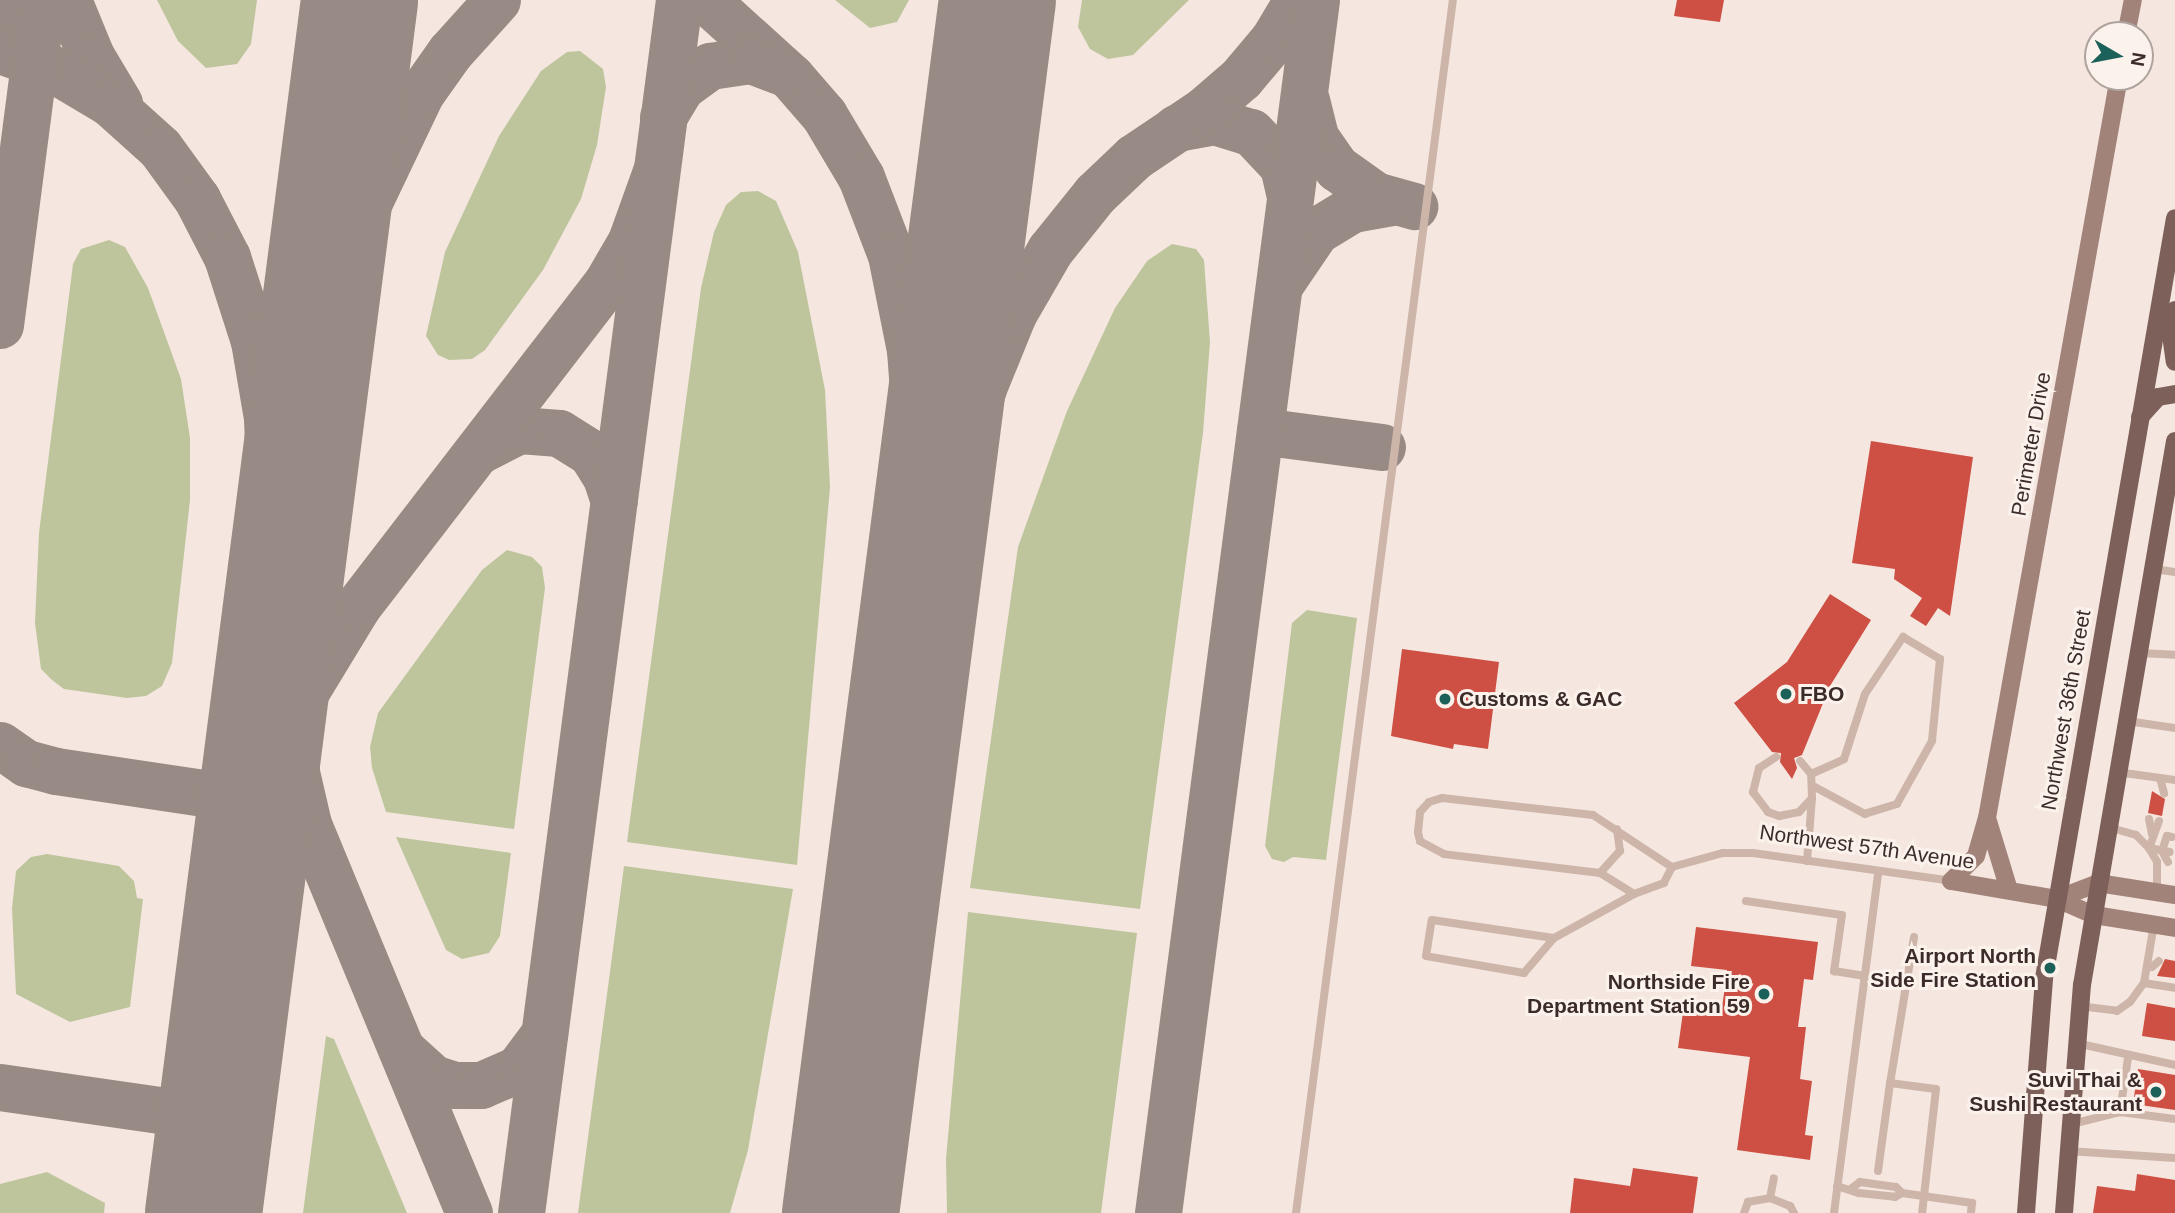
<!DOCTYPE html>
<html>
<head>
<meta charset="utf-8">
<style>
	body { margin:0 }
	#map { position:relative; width:2175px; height:1213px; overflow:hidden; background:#f5e7df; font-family:Helvetica,sans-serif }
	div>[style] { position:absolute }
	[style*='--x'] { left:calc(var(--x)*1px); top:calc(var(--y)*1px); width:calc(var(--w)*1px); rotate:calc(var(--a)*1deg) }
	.green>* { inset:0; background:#bec59d }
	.taxiway>* { height:47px; margin:-23.5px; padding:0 23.5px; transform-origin:23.5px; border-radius:23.5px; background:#988a84 }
	.runway>* { height:117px; margin:-58.5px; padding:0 58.5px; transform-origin:58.5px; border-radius:58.5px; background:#988a84 }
	.building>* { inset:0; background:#ce5044 }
	.lane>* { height:8px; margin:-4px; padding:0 4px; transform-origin:4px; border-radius:4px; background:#ceb5aa }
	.secondary>* { height:18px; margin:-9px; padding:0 9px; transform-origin:9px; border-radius:9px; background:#a2837a }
	.primary>* { height:18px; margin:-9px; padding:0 9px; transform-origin:9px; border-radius:9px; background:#7e605a }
	.dots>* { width:19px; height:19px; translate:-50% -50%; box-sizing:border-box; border:4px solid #fbf2ec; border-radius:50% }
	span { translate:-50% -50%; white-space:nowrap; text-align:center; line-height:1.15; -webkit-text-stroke:6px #fbf2ec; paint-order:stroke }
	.street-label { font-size:21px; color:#3b2c2a }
	.poi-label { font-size:21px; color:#3b2c2a; font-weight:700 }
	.left { translate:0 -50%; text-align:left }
	.right { translate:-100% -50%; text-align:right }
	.north { position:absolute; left:2084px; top:21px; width:70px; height:70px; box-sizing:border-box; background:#fbf2ec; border:2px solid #aea39e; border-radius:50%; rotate:100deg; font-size:19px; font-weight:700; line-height:28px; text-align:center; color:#3b2c2a }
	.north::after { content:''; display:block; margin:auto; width:24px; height:32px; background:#1c605a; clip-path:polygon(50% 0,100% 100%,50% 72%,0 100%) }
</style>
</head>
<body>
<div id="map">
	<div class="green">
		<div style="clip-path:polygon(157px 0,257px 0,251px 44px,237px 64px,206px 68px,178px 41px)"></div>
		<div style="clip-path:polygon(835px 0,909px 0,897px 22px,870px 28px)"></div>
		<div style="clip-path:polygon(1082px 0,1189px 0,1133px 55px,1108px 59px,1090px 49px,1078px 27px)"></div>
		<div style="clip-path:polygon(580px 51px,603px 69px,606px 87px,597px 145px,581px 199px,543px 270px,485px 350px,472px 359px,449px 360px,438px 355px,426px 336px,445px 252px,499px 136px,541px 71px,567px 52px)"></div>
		<div style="clip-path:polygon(758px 191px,776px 201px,798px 252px,825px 390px,830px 487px,797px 865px,627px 842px,701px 288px,714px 232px,726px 205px,741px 192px)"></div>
		<div style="clip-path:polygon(109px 240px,125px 247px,148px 288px,181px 379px,190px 438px,190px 500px,172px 663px,162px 686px,146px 696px,127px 698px,64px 689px,52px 680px,41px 669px,35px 623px,39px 533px,73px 264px,81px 249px)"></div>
		<div style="clip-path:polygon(1172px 244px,1196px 249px,1204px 260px,1210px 342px,1203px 433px,1140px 909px,970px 888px,1018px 547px,1067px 411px,1115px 308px,1147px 261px)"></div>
		<div style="clip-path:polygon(507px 550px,532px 557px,542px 567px,545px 588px,514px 829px,386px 812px,372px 768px,370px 747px,378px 713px,482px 570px)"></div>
		<div style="clip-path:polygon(1307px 610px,1357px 618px,1326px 860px,1293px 857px,1284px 862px,1272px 859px,1265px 846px,1292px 623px)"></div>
		<div style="clip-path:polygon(396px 837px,511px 853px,500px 936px,489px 953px,462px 959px,446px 950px)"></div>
		<div style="clip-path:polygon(47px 854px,119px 866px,134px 881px,137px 898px,143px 899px,130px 1007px,70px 1022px,16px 994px,12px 908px,16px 871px,31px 857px)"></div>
		<div style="clip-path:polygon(624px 866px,793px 889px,748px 1150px,730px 1213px,578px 1213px)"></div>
		<div style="clip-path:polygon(968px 912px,1137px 933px,1101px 1213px,947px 1213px,946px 1159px)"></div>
		<div style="clip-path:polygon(326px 1036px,334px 1039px,407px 1213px,303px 1213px)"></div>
		<div style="clip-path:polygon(47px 1172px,105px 1203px,104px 1213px,0 1213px,0 1184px)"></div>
	</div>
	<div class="taxiway">
		<div style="--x:68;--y:0;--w:61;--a:67.7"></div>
		<div style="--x:91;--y:56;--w:55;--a:59.2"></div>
		<div style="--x:706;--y:0;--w:115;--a:42.2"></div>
		<div style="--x:791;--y:77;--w:50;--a:49"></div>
		<div style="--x:824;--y:115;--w:72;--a:59.2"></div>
		<div style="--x:861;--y:177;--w:84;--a:69"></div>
		<div style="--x:891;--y:255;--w:97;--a:78.7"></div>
		<div style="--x:910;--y:350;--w:55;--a:85.8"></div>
		<div style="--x:914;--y:405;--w:59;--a:89"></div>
		<div style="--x:915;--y:464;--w:128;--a:93.6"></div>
		<div style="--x:0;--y:17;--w:26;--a:-40"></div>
		<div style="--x:0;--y:50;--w:56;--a:19.7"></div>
		<div style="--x:53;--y:69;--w:66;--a:30.8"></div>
		<div style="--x:110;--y:103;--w:67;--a:42"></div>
		<div style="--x:160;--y:148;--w:63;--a:54"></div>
		<div style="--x:197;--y:199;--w:65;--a:62.7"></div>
		<div style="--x:227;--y:257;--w:88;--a:72.2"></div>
		<div style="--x:254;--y:341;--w:78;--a:80.4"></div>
		<div style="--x:267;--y:418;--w:100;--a:87.7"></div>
		<div style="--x:1306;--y:100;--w:38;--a:76"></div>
		<div style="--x:1315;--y:137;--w:38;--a:55"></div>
		<div style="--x:1337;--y:168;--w:47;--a:35.4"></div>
		<div style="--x:1375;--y:195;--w:41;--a:15.8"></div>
		<div style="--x:663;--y:117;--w:35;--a:-59"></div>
		<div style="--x:681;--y:87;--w:36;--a:-36"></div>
		<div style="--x:710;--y:66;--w:41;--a:-8.3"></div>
		<div style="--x:751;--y:60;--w:36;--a:21"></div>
		<div style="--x:1176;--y:128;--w:39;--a:-10"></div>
		<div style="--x:1214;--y:121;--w:39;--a:17"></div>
		<div style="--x:1251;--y:132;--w:47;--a:46.7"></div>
		<div style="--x:1283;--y:166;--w:31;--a:77"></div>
		<div style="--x:1282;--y:281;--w:60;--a:-55.8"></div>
		<div style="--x:1316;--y:231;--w:42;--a:-31.4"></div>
		<div style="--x:1352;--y:209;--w:40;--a:-10"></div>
		<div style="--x:0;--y:325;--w:328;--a:-82.6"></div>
		<div style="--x:1260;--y:431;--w:123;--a:7.5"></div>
		<div style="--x:478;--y:451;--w:46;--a:-27.1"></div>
		<div style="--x:519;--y:430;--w:40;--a:4.3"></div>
		<div style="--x:559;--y:433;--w:38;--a:32"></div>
		<div style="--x:591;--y:453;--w:28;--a:58"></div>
		<div style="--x:606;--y:477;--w:25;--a:72"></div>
		<div style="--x:0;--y:745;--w:32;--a:35"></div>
		<div style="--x:26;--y:763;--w:31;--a:15"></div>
		<div style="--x:56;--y:771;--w:203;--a:8.5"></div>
		<div style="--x:257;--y:801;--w:48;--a:-87.6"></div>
		<div style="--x:891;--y:822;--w:361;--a:-79.2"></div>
		<div style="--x:959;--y:467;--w:83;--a:-73.1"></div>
		<div style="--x:983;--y:388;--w:80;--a:-67.9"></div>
		<div style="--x:1013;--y:314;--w:74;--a:-60"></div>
		<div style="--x:1050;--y:250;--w:72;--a:-51.2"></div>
		<div style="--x:1095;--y:194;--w:54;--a:-43.5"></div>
		<div style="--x:1134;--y:157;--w:84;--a:-33.9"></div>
		<div style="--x:1204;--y:110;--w:49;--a:-40.9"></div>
		<div style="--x:1241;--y:78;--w:50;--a:-49.9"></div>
		<div style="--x:1273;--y:40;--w:47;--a:-59"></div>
		<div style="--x:402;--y:1050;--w:42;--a:42.1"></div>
		<div style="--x:433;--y:1078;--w:23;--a:18"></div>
		<div style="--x:455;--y:1085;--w:26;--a:0"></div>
		<div style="--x:481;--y:1085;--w:40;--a:-23.4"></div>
		<div style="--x:518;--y:1069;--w:44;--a:-53.4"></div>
		<div style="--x:0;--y:1087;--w:217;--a:8.2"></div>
		<div style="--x:215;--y:1118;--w:353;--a:-79.2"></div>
		<div style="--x:281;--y:771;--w:84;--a:-72.6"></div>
		<div style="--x:306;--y:691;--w:98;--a:-58.7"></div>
		<div style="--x:357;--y:607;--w:408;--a:-52.4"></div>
		<div style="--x:606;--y:284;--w:50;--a:-59.8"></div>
		<div style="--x:631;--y:241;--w:74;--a:-70.3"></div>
		<div style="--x:469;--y:1213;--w:421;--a:-112.5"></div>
		<div style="--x:308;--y:824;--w:67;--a:-103"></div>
		<div style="--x:293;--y:759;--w:58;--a:-91"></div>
		<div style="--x:292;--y:701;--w:233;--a:-88"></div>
		<div style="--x:300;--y:468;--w:204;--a:-76.6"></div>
		<div style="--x:347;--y:270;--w:67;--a:-72.6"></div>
		<div style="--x:367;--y:206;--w:125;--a:-64.5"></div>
		<div style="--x:421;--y:93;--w:50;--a:-54.7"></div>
		<div style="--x:450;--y:52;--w:70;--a:-47.9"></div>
		<div style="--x:521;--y:1213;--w:1223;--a:-82.58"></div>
		<div style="--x:817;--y:1213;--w:254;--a:-77.5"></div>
		<div style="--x:862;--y:1213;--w:122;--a:-87.7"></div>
		<div style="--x:1158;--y:1213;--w:1223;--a:-82.58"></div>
	</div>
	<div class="runway">
		<div style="--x:203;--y:1213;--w:1223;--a:-82.67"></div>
		<div style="--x:840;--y:1213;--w:1223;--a:-82.63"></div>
	</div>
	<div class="building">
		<div style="clip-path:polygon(1677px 0,1724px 0,1720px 22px,1674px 16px)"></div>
		<div style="clip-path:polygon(1871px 441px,1973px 457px,1950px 616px,1938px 608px,1926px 626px,1910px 616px,1922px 598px,1894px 579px,1895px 569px,1852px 563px)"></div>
		<div style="clip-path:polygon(1830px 594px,1871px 620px,1830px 686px,1802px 755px,1794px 758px,1797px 768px,1792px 779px,1780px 762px,1781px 753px,1772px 752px,1734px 703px,1787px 662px)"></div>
		<div style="clip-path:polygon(1402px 649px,1499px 662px,1488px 749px,1454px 744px,1453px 749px,1391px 736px)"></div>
		<div style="clip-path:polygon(2152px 791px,2165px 799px,2162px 816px,2148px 813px)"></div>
		<div style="clip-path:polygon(1696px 927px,1818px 942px,1813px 980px,1804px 979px,1798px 1027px,1806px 1027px,1800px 1079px,1812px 1081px,1805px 1135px,1813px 1136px,1810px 1160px,1737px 1150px,1750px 1057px,1678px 1048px,1683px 1012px,1721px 1016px,1727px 970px,1691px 966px)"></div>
		<div style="clip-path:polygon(2165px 959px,2175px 961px,2175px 978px,2157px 976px)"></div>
		<div style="clip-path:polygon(2147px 1003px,2175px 1008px,2175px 1041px,2142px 1036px)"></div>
		<div style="clip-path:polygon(2138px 1069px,2175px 1075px,2175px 1110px,2133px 1104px)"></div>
		<div style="clip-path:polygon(1633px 1168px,1698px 1177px,1693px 1213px,1570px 1213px,1574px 1178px,1630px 1186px)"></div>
		<div style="clip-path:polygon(2137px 1174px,2175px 1180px,2175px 1213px,2093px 1213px,2097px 1186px,2135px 1191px)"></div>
	</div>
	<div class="lane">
		<div style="--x:2154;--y:569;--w:21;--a:8"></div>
		<div style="--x:2140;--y:653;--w:35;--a:3"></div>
		<div style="--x:2127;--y:721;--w:49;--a:8.3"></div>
		<div style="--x:1776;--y:757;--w:20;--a:147"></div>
		<div style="--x:1759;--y:768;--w:25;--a:104"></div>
		<div style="--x:1753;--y:792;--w:25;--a:53"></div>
		<div style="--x:1768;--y:812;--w:12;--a:20"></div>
		<div style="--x:1779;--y:816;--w:20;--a:-11"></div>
		<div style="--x:1799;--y:812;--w:19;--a:-47"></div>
		<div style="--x:1812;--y:798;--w:24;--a:-92"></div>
		<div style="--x:1811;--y:774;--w:17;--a:-130"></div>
		<div style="--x:2117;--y:772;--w:59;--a:7.9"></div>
		<div style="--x:1811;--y:774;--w:36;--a:-24"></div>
		<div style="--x:1844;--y:759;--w:68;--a:-72.1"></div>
		<div style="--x:1865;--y:694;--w:69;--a:-56.3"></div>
		<div style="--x:1903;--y:637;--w:43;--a:30.7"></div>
		<div style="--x:1940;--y:659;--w:82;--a:95.6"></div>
		<div style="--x:1932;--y:741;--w:72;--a:119.1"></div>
		<div style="--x:1897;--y:804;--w:34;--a:163"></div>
		<div style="--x:1865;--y:814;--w:59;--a:-151.7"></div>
		<div style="--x:2160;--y:778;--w:16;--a:75"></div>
		<div style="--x:1442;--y:798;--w:152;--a:6.4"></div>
		<div style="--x:1593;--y:815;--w:95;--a:33.4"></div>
		<div style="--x:1672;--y:867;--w:18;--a:117"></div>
		<div style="--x:1664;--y:883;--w:32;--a:160"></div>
		<div style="--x:1634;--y:894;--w:40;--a:-148"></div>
		<div style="--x:1600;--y:873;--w:157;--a:-173.1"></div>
		<div style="--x:1444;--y:854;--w:27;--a:-152"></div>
		<div style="--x:1420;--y:841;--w:9;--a:-103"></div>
		<div style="--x:1418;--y:832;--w:20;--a:-84"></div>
		<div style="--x:1420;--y:812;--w:13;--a:-48"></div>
		<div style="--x:1429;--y:802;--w:14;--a:-17"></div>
		<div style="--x:2149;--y:819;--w:15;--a:79"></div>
		<div style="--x:2159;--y:821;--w:29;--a:110"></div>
		<div style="--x:2149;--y:848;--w:21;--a:11"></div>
		<div style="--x:2108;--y:827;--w:29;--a:16"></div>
		<div style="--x:2136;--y:835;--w:18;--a:45"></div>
		<div style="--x:2149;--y:848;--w:16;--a:60"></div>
		<div style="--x:2157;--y:862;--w:30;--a:90"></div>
		<div style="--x:1807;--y:861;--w:63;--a:-85.5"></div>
		<div style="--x:2168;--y:862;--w:13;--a:-119"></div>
		<div style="--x:2162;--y:851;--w:16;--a:-72"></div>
		<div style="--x:2167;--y:836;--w:5;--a:11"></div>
		<div style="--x:1672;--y:867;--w:53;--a:-15.4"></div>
		<div style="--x:1723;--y:853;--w:30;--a:0"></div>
		<div style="--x:1753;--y:853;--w:200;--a:8"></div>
		<div style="--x:1600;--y:873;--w:30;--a:-48"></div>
		<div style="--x:1620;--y:851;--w:22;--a:-98"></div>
		<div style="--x:1746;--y:901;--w:97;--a:8.3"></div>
		<div style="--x:1842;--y:915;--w:57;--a:98.1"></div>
		<div style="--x:1834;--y:971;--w:30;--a:9"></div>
		<div style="--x:1914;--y:937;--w:148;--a:99.3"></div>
		<div style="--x:1890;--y:1083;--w:46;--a:7.4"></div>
		<div style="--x:1936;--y:1089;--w:125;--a:96.4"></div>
		<div style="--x:1554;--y:938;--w:46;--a:130.6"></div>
		<div style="--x:1524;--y:973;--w:99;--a:-170.2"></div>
		<div style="--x:1426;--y:956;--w:36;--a:-81"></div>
		<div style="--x:1432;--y:920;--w:123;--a:8.4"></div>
		<div style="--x:1554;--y:938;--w:91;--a:-28.8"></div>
		<div style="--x:2152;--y:967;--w:9;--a:-41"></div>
		<div style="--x:2144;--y:983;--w:31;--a:9"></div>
		<div style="--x:2079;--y:1006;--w:38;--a:7"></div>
		<div style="--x:2117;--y:1011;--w:16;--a:-35"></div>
		<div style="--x:2130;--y:1002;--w:24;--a:-54"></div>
		<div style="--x:2144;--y:983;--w:60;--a:-80.4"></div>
		<div style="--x:2076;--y:1043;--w:101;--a:12.5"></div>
		<div style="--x:2128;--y:1058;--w:55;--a:98.4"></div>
		<div style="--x:2120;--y:1112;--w:55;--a:7.3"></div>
		<div style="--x:2072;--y:1124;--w:49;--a:-14"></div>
		<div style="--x:2068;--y:1151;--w:107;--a:3.7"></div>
		<div style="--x:1878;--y:1171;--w:89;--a:-82.2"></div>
		<div style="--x:1837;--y:1186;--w:23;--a:18"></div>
		<div style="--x:1859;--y:1193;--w:36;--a:6"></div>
		<div style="--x:1895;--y:1197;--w:8;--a:-30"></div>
		<div style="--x:1902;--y:1193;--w:71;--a:8.1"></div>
		<div style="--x:1972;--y:1203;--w:10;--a:96"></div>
		<div style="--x:1852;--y:1188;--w:10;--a:-37"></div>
		<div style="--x:1860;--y:1182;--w:36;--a:8"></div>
		<div style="--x:1896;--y:1187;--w:8;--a:45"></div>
		<div style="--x:1770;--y:1198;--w:20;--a:-79"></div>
		<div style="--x:1296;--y:1213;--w:1223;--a:-82.63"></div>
		<div style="--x:1744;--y:1213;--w:12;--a:-70"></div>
		<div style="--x:1748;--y:1202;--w:22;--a:-10"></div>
		<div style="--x:1770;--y:1198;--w:22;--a:22"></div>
		<div style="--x:1790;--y:1206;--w:8;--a:60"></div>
		<div style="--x:1834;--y:1213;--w:344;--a:-82.6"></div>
	</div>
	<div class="secondary">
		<div style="--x:2126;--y:35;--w:36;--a:-79"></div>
		<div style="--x:1988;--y:821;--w:72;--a:73.1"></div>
		<div style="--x:1951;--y:881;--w:35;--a:-45"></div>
		<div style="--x:1976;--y:856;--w:40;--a:-74"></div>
		<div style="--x:1987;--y:818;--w:753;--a:-79.9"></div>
		<div style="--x:1951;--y:881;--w:108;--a:9.6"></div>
		<div style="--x:2057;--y:899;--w:40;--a:23.4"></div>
		<div style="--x:2094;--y:915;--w:82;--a:9.1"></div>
		<div style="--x:2057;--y:899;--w:44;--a:-21.3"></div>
		<div style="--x:2098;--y:883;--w:78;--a:8.9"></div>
	</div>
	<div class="primary">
		<div style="--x:2175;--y:310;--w:25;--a:99"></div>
		<div style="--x:2171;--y:335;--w:27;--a:82"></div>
		<div style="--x:2140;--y:417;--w:27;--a:-48"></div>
		<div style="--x:2158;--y:397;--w:17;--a:-10"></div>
		<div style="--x:2026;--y:1213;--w:236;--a:-85.6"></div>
		<div style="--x:2044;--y:978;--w:771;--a:-80.22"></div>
		<div style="--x:2064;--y:1213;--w:229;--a:-85.5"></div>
		<div style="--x:2082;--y:985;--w:552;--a:-80.3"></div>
	</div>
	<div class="dots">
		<div style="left:1786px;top:694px;background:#1c605a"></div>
		<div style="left:1445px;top:699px;background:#1c605a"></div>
		<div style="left:2050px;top:968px;background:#1c605a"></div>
		<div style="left:1764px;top:994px;background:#1c605a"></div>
		<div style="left:2156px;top:1092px;background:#1c605a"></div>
	</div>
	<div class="street-label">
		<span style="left:2031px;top:444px;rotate:-80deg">Perimeter Drive</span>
		<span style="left:2066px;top:710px;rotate:-80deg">Northwest 36th Street</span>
		<span style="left:1867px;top:847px;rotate:8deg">Northwest 57th Avenue</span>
	</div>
	<div class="poi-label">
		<span class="left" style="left:1800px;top:694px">FBO</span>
		<span class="left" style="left:1459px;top:699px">Customs &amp; GAC</span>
		<span class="right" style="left:2036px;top:968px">Airport North<br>Side Fire Station</span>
		<span class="right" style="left:1750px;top:994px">Northside Fire<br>Department Station 59</span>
		<span class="right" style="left:2142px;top:1092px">Suvi Thai &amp;<br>Sushi Restaurant</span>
	</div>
	<div class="north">N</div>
</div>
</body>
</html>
